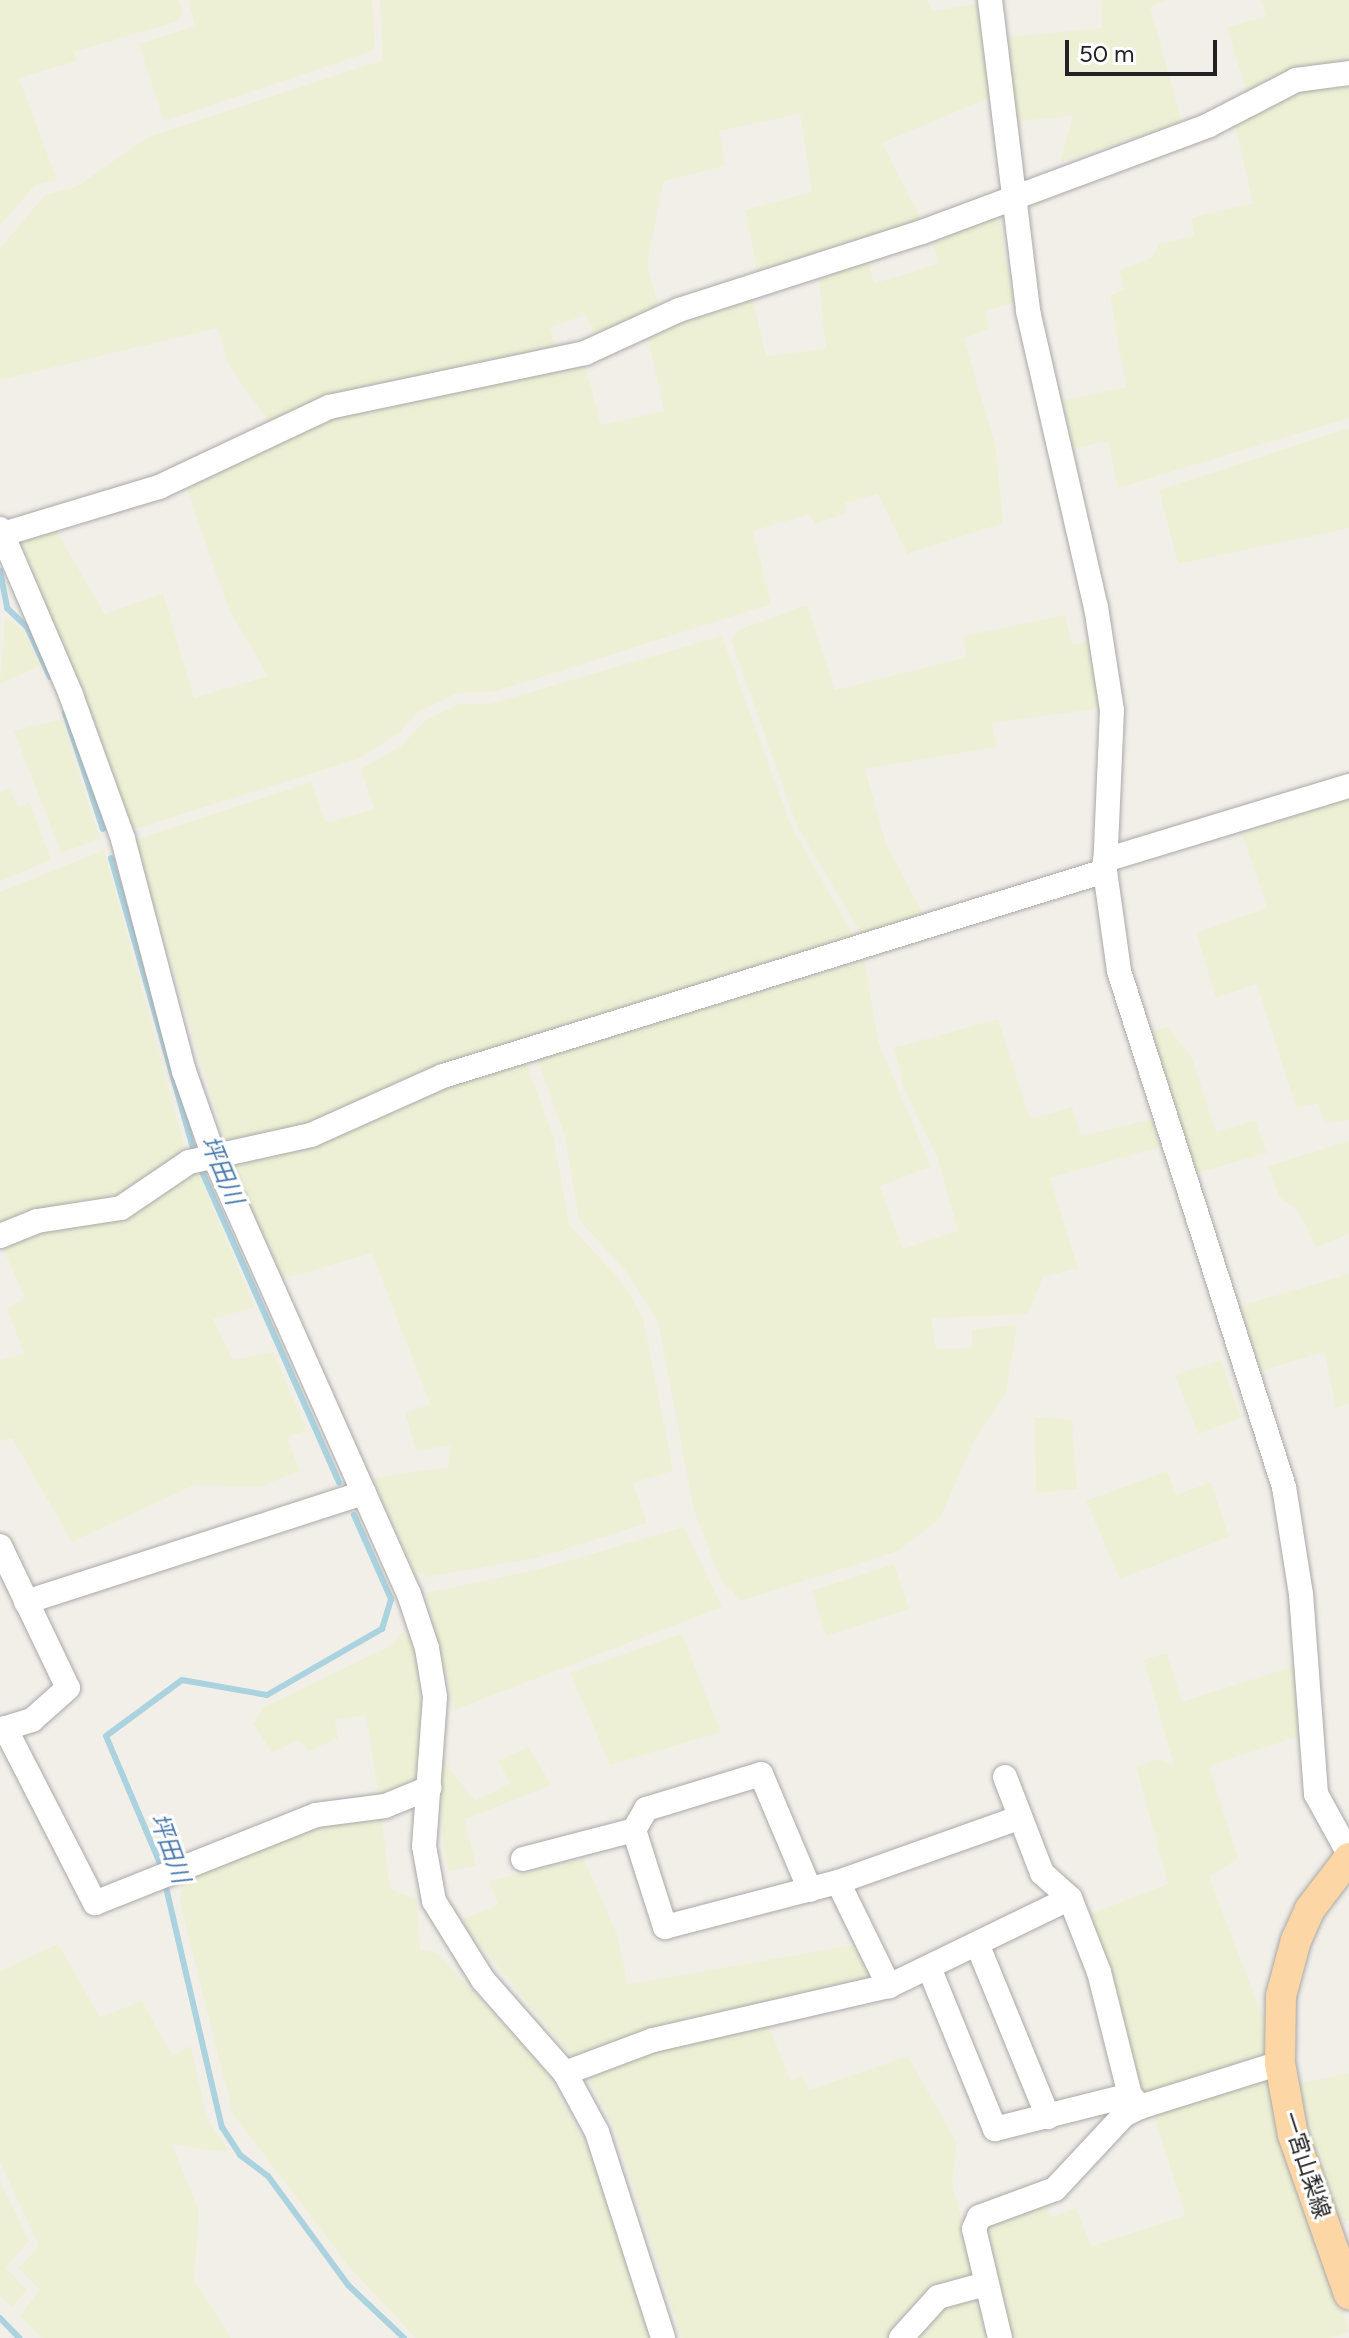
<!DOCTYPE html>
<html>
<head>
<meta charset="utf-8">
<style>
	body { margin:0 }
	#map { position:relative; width:1349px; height:2338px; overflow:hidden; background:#f2efe9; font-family:Figtree,"Noto Sans JP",sans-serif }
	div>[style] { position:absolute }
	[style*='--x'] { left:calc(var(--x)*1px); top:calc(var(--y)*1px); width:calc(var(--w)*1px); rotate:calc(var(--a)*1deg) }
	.farmland>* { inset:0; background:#eef0d5 }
	.stream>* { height:6px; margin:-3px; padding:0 3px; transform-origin:3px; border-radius:3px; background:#aad3df }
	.roads { filter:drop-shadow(0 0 2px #a9a9a9) drop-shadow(0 0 2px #a9a9a9) }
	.minor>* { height:24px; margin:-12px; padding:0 12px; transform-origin:12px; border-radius:12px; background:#fff }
	.major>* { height:30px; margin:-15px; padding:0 15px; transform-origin:15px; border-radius:15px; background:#fcd6a4 }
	span { translate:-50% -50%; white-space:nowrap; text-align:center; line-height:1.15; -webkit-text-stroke:6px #fff; paint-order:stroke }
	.street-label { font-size:22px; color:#222 }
	.water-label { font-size:24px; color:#4a7aab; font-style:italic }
	.scale { position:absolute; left:1065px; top:40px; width:152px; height:36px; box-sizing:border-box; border:4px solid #222; border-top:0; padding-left:10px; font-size:24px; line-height:28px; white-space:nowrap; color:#222; -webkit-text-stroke:6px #fff; paint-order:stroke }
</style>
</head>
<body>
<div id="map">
	<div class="farmland">
		<div style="clip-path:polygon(0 0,179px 0,183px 11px,178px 21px,74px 52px,77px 61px,19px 78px,57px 180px,35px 185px,0 226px)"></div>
		<div style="clip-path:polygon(188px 0,372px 0,375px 50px,164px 121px,139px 44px,195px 26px)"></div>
		<div style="clip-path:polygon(380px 0,926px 0,933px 11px,982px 3px,991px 97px,882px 143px,923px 223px,759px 280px,745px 210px,812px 192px,800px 114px,719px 131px,725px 166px,664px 181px,647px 264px,659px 308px,595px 336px,586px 315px,550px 327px,556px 349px,271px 425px,229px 366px,218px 328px,0 380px,0 248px,45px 195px,76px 187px,148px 137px,383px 60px)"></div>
		<div style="clip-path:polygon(1101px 0,1167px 0,1150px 7px,1182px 122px,1060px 162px,1073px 116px,1012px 122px,1009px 37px,1102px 28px)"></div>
		<div style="clip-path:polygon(1261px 0,1349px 0,1349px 68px,1248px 96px,1227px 27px,1266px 17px)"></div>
		<div style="clip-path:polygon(1349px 82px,1349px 418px,1118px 488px,1108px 441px,1073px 449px,1064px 400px,1126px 387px,1110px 295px,1124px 290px,1119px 270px,1151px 258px,1160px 244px,1194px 236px,1191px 218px,1253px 203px,1234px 121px,1310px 83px)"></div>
		<div style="clip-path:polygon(999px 215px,1014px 303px,986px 310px,990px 328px,964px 338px,996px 448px,1003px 523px,907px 554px,878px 494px,845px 503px,847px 513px,815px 524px,809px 514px,753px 531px,771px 604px,497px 691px,458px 693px,418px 712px,399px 733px,358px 759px,131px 830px,21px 539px,56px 530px,105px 614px,163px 593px,194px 698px,268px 676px,229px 610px,187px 490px,246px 453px,335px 416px,584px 362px,601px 425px,664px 411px,647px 333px,753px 300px,766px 356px,826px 349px,819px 280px,868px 260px,874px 283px,910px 273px,939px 263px,930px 236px)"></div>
		<div style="clip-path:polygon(1349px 428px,1349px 528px,1178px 564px,1159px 490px)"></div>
		<div style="clip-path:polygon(807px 605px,835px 690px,967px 657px,963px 636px,1065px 615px,1072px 644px,1089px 642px,1102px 708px,992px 723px,997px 747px,865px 769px,885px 841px,926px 920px,866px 942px,797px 826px,731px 640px,736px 631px)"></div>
		<div style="clip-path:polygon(5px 616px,23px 630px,40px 666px,0 684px)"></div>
		<div style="clip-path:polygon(722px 636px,792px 828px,858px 943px,313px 1127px,225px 1141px,134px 840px,312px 782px,325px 823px,374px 809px,361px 769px,401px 746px,426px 720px,459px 704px,490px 704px)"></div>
		<div style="clip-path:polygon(61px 719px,100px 839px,61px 853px,14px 731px)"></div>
		<div style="clip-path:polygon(10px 788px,18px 807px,30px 802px,51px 860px,0 881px,0 792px)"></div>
		<div style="clip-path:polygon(1349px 797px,1349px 1120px,1325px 1123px,1318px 1103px,1296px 1108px,1257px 984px,1216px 998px,1196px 933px,1267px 908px,1242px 834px)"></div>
		<div style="clip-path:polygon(104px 850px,186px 1152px,117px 1199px,0 1229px,0 892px)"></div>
		<div style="clip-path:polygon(864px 961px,879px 1043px,931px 1167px,880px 1186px,903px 1249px,958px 1231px,938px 1159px,904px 1089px,894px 1048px,998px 1019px,1030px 1119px,1072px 1107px,1081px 1136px,1152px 1119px,1160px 1147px,1050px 1178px,1078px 1268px,1043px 1277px,1028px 1314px,931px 1318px,936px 1349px,972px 1348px,972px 1330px,1017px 1325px,1006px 1393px,974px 1441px,940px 1519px,898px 1551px,741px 1601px,721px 1580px,694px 1511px,658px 1322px,626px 1271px,579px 1220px,565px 1137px,537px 1058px)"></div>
		<div style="clip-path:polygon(1168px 1027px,1192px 1058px,1216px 1132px,1255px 1120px,1267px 1153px,1194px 1174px,1150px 1032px)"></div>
		<div style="clip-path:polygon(526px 1063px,554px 1138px,569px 1224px,624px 1285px,643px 1318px,673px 1471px,633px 1483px,647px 1523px,537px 1558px,427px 1577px,414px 1570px,373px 1478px,448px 1467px,451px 1445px,416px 1451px,405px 1413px,430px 1404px,372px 1253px,284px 1279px,229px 1161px,457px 1077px)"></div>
		<div style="clip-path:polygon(1349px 1141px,1349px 1234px,1316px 1247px,1298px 1210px,1279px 1197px,1268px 1166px)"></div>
		<div style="clip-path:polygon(197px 1170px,255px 1307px,213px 1319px,233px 1360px,273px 1352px,307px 1430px,287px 1437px,300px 1471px,259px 1487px,194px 1485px,72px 1542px,12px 1438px,0 1441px,0 1360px,24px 1354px,7px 1308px,25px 1298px,0 1242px)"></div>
		<div style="clip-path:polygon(1349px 1274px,1349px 1404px,1336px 1408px,1324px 1352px,1261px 1371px,1240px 1306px)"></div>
		<div style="clip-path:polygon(1221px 1360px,1241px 1418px,1198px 1434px,1175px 1375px)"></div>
		<div style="clip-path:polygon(1035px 1417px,1072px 1420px,1077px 1489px,1036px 1493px)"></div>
		<div style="clip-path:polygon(1167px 1471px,1176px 1495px,1211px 1482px,1229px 1537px,1120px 1579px,1086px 1501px)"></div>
		<div style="clip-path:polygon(684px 1527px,722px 1607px,454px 1710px,426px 1593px,540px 1569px)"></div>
		<div style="clip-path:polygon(894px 1564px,909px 1609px,826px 1636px,812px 1591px)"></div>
		<div style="clip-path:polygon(403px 1632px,413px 1640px,421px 1686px,419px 1776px,401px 1795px,379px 1797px,366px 1715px,335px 1720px,338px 1738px,309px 1751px,298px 1740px,272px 1753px,253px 1723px,264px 1707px,388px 1647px)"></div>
		<div style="clip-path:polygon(682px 1634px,721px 1732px,610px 1765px,570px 1673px)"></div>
		<div style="clip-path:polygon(1167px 1653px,1182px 1702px,1295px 1666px,1302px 1735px,1209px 1766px,1238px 1858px,1209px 1877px,1264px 2020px,1266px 2055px,1147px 2099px,1138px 2093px,1085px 1916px,1168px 1884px,1136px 1766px,1158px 1759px,1174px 1765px,1144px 1660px)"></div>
		<div style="clip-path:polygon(528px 1747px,552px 1785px,465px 1819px,476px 1866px,448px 1871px,441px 1825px,443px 1760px,475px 1801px,510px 1783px,498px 1761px)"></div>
		<div style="clip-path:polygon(381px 1814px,390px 1889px,417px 1899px,420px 1950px,438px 1953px,548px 2074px,588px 2149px,654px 2338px,416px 2338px,350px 2268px,233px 2114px,180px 1903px,182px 1874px,292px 1831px)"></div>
		<div style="clip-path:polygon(584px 1859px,617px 1934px,628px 1984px,855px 1945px,877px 1983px,576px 2062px,460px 1920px,498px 1905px,489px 1881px)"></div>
		<div style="clip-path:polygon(58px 1944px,100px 2017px,142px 2001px,172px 2056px,191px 2046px,207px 2118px,230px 2153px,172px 2144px,199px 2212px,194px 2280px,231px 2338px,41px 2338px,20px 2316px,40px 2290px,18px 2268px,39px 2246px,0 2162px,0 1971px)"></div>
		<div style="clip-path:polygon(768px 2024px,791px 2081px,802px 2076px,809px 2090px,908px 2056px,957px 2143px,952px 2182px,977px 2279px,893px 2338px,682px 2338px,613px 2124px,585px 2072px,644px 2050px)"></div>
		<div style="clip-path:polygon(1349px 2073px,1349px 2221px,1335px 2221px,1293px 2085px)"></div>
		<div style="clip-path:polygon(1271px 2074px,1349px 2332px,1331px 2338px,1006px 2338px,981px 2230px,987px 2221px,1044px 2200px,1052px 2217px,1076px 2208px,1091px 2246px,1185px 2216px,1153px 2111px)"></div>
		<div style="clip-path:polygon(0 2181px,29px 2241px,6px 2268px,27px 2290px,12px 2307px,0 2296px)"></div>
		<div style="clip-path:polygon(981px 2293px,993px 2338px,912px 2338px,937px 2304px)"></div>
	</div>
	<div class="stream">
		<div style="--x:0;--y:571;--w:38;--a:79"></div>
		<div style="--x:7;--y:608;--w:28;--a:44"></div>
		<div style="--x:27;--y:627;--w:55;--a:65.3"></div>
		<div style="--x:65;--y:713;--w:122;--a:71.9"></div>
		<div style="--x:111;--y:858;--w:309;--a:74.2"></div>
		<div style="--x:199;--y:1165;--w:347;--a:66.2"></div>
		<div style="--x:162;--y:1868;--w:143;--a:-113"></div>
		<div style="--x:106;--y:1736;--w:94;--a:-36.4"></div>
		<div style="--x:182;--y:1680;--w:86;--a:10"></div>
		<div style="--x:267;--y:1695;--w:133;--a:-29.9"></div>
		<div style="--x:382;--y:1629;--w:31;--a:-73"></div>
		<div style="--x:391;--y:1599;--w:92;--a:-113.8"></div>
		<div style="--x:165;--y:1883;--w:251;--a:76.9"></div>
		<div style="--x:222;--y:2127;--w:33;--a:57"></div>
		<div style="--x:240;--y:2155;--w:35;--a:37"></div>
		<div style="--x:268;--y:2176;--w:135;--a:53.7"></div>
		<div style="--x:348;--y:2285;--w:77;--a:43.4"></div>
		<div style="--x:0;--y:2318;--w:28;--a:46"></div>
	</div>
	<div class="roads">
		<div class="minor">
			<div style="--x:990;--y:0;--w:313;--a:83"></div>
			<div style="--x:1028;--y:311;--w:304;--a:77.1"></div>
			<div style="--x:1096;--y:607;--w:104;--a:81.2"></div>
			<div style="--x:1112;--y:710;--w:161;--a:92.5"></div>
			<div style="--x:1105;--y:871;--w:101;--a:82"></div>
			<div style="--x:1119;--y:971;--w:542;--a:72.27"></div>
			<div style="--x:1284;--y:1487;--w:108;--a:81"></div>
			<div style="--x:1301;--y:1594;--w:201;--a:85.7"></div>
			<div style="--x:1316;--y:1794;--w:68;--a:61.2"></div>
			<div style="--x:0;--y:529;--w:181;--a:66.8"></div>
			<div style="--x:71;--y:695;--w:153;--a:70.1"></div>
			<div style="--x:123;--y:839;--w:240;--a:75.3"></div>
			<div style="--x:184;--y:1071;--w:88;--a:70.7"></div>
			<div style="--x:213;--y:1154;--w:482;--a:66"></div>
			<div style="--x:409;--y:1594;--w:57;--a:71.6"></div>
			<div style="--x:427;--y:1648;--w:50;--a:80.7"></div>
			<div style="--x:435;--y:1697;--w:149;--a:94.2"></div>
			<div style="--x:424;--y:1846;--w:56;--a:79.7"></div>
			<div style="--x:434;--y:1901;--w:93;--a:58.2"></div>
			<div style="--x:483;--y:1980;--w:124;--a:48.6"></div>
			<div style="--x:565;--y:2073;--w:67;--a:61.5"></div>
			<div style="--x:597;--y:2132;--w:216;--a:72.2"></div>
			<div style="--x:0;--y:535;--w:166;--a:-16.8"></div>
			<div style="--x:159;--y:487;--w:188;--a:-25.2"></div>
			<div style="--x:329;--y:407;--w:262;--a:-11.9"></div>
			<div style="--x:585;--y:353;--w:103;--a:-24.6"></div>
			<div style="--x:679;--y:310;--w:255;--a:-17.8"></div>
			<div style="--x:922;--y:232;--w:306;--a:-20.4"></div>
			<div style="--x:1209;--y:125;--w:98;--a:-27.3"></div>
			<div style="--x:1296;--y:80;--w:53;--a:-7.5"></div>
			<div style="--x:1105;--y:860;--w:255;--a:-16.9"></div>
			<div style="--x:0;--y:1236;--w:40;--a:-22"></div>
			<div style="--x:37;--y:1221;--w:85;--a:-8.8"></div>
			<div style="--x:121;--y:1208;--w:82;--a:-34.1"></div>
			<div style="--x:189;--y:1162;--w:125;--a:-12.5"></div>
			<div style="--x:311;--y:1135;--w:145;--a:-24.1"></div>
			<div style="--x:443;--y:1076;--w:693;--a:-17.21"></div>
			<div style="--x:0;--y:1546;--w:157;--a:64.4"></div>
			<div style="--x:68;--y:1688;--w:48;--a:138.4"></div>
			<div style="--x:32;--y:1720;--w:34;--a:163"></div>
			<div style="--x:26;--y:1602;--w:355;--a:-17.9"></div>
			<div style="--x:5;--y:1728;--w:197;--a:62.8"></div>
			<div style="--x:95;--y:1903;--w:238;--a:-21.7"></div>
			<div style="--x:316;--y:1815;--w:70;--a:-7.4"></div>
			<div style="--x:385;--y:1806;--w:48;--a:-22.2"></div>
			<div style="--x:1005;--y:1777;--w:103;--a:68.9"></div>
			<div style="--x:1042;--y:1873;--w:38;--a:42"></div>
			<div style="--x:1070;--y:1898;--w:79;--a:68.6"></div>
			<div style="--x:1099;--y:1972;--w:127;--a:75.9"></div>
			<div style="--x:1130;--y:2095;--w:16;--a:50"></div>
			<div style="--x:1140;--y:2107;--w:147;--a:-17.4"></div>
			<div style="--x:634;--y:1830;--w:102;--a:72.3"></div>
			<div style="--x:665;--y:1927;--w:179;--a:-14.6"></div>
			<div style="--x:838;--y:1882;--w:192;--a:-19.5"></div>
			<div style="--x:523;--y:1859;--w:115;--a:-14.6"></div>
			<div style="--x:634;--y:1830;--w:24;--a:-60"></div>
			<div style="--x:646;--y:1809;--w:120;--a:-16.9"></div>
			<div style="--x:761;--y:1774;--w:126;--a:67.1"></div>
			<div style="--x:838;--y:1882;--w:116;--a:63.9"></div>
			<div style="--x:978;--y:1946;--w:185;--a:67.7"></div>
			<div style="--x:930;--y:1970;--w:172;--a:67.8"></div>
			<div style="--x:995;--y:2129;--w:139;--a:-14.1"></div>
			<div style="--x:565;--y:2073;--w:94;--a:-20.6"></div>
			<div style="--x:653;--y:2040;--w:242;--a:-12.9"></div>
			<div style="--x:889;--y:1986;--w:201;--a:-25.9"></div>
			<div style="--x:901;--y:2338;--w:55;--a:-47.9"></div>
			<div style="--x:938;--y:2297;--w:50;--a:-15.2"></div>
			<div style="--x:1000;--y:2338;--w:112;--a:-103.4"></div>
			<div style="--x:974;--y:2229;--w:13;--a:-67"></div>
			<div style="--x:979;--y:2217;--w:81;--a:-20.2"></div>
			<div style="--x:1055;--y:2189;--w:101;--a:-47"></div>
			<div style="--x:1124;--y:2115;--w:18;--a:-27"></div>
		</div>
		<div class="major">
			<div style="--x:1349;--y:1858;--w:64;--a:127.4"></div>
			<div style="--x:1310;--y:1909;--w:34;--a:114"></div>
			<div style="--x:1296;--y:1940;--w:58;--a:105"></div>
			<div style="--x:1281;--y:1996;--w:67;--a:90.9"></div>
			<div style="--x:1280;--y:2063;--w:73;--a:79.8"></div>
			<div style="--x:1293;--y:2135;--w:169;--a:70.6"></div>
		</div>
	</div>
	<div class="street-label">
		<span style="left:1306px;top:2165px;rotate:72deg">一宮山梨線</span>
	</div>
	<div class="water-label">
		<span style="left:222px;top:1170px;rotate:67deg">坪田川</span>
		<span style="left:170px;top:1848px;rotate:70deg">坪田川</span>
	</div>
	<div class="scale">50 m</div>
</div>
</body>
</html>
